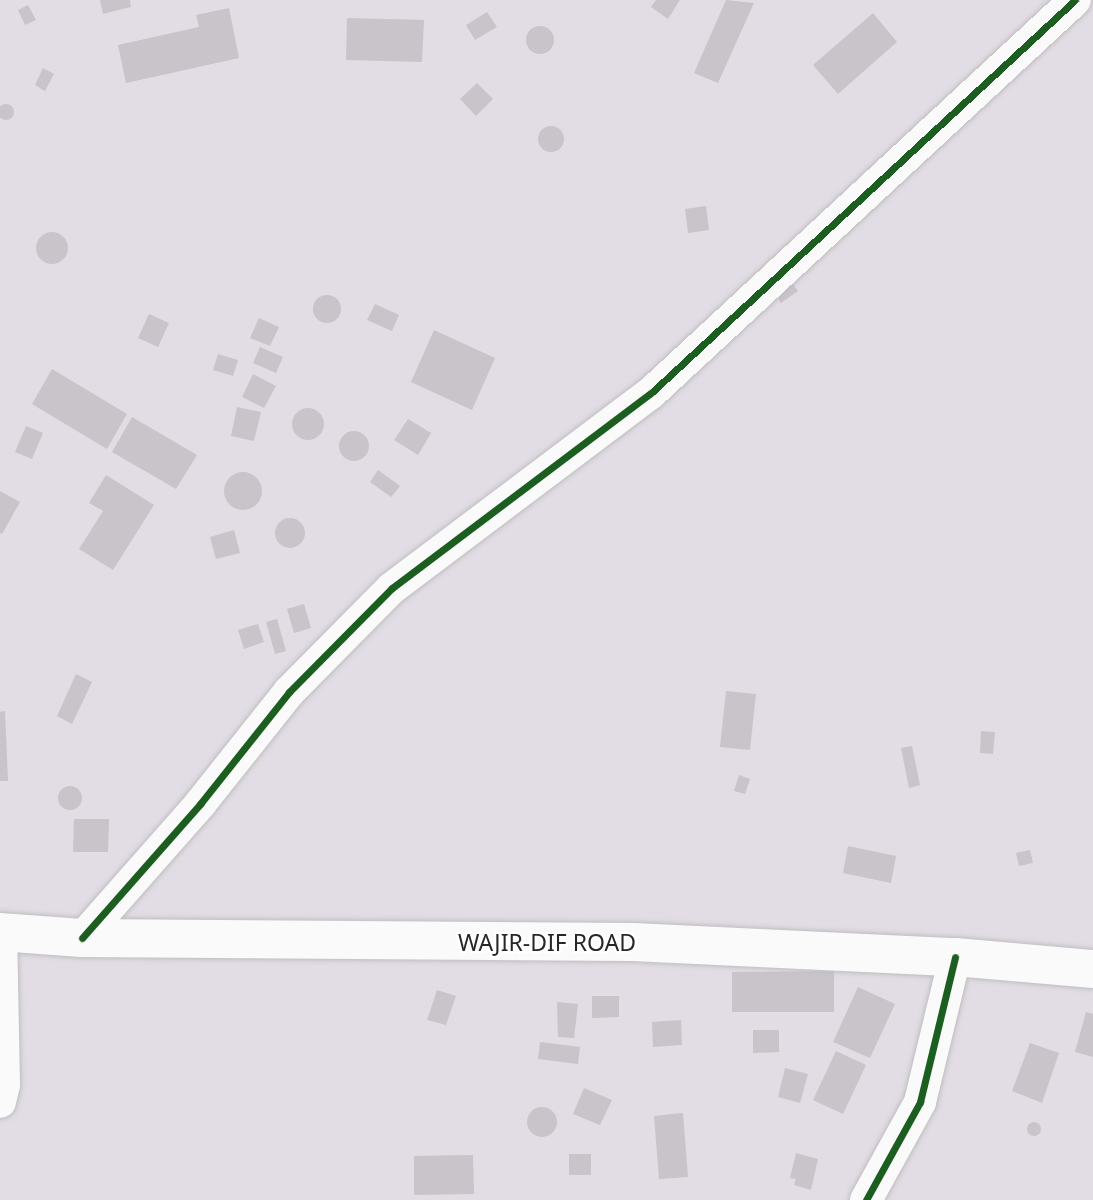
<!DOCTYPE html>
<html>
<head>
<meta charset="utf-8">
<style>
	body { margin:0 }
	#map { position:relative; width:1093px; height:1200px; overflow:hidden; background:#e2dce5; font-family:"Noto Sans",sans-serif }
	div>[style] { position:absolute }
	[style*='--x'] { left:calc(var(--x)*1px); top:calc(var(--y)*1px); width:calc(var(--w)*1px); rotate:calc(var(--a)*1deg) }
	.building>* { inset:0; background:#c8c4ca }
	.round { border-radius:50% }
	.roads { filter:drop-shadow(0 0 2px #bebebf) drop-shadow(0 0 2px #bebebf) }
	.minor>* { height:32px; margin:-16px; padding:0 16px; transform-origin:16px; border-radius:16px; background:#fbfafb }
	.secondary>* { height:38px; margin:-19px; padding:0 19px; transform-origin:19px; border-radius:19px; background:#fbfafb }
	.cycleway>* { height:7px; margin:-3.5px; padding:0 3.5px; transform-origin:3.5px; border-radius:3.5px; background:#1b5e20 }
	span { translate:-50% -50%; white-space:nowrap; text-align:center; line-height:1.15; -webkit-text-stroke:5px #fff; paint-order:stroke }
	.street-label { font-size:23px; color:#272727 }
</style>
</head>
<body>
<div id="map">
	<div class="building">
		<div style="clip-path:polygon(100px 0,130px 0,131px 7px,103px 14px)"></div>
		<div style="clip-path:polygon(656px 0,680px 0,668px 19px,651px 7px)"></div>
		<div style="clip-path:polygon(726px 0,754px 3px,718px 83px,694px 73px)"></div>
		<div style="clip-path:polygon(28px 5px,36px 20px,25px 25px,18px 10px)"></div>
		<div style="clip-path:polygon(229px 8px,239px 58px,126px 83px,118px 45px,199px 27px,196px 15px)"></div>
		<div style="clip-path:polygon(487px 12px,497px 27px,475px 40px,466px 25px)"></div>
		<div style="clip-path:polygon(873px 13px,897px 42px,838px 94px,813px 65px)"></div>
		<div style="clip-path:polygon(347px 18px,424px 20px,422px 62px,346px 60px)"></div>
		<div class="round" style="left:526px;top:26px;width:28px;height:28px"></div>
		<div style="clip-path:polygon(43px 68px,54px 74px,45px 91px,35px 85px)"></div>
		<div style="clip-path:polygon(477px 83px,493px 99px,476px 116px,460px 99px)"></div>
		<div class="round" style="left:-2px;top:104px;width:16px;height:16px"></div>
		<div class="round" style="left:538px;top:126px;width:26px;height:26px"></div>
		<div style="clip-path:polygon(706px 206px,709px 230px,688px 233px,685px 209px)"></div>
		<div class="round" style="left:36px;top:232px;width:32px;height:32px"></div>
		<div style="clip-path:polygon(792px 283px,798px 291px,781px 303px,776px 295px)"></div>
		<div class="round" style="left:313px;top:295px;width:28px;height:28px"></div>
		<div style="clip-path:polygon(375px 304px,399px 315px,392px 331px,367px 320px)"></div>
		<div style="clip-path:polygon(149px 314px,169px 323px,158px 347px,138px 338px)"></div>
		<div style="clip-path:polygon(259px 318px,279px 327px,270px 346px,250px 338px)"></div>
		<div style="clip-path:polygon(434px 330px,495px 358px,472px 410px,411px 382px)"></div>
		<div style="clip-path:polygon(260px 347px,283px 357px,276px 373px,253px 363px)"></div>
		<div style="clip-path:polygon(218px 354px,238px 360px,233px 376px,213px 370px)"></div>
		<div style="clip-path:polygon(52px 369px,127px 414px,107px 449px,32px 404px)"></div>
		<div style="clip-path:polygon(253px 374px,276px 386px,264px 408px,242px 397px)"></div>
		<div style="clip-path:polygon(237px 407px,261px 412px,254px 441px,231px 436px)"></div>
		<div class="round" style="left:292px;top:408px;width:32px;height:32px"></div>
		<div style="clip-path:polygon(132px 417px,197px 455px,176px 489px,112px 452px)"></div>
		<div style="clip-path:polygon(408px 419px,431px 433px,418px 455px,394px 440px)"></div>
		<div style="clip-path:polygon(26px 426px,43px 433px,32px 459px,15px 452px)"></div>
		<div class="round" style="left:339px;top:431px;width:30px;height:30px"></div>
		<div style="clip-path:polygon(378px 470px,400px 486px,391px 497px,370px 482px)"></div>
		<div class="round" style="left:224px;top:472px;width:38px;height:38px"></div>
		<div style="clip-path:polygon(106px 475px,154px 505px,113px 570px,79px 549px,103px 511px,89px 503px)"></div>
		<div style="clip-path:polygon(0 491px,20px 502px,2px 534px,0 533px)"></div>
		<div class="round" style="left:275px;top:518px;width:30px;height:30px"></div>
		<div style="clip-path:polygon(234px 530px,240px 553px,216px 559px,210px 537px)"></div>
		<div style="clip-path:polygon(304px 604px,311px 628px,294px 633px,287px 609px)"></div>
		<div style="clip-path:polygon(277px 619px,286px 651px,275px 654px,266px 622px)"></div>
		<div style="clip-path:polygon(258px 624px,264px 642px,244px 649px,238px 630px)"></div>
		<div style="clip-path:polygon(76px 674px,92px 682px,72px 724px,57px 716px)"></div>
		<div style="clip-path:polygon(726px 691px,756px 694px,750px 750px,720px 747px)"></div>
		<div style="clip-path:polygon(5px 711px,8px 781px,0 781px,0 712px)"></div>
		<div style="clip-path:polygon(981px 731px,995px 732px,993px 754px,980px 753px)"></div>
		<div style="clip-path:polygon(912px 746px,920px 785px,909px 788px,901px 748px)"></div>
		<div style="clip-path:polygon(739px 775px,750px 779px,745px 794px,734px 791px)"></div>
		<div class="round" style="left:58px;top:786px;width:24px;height:24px"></div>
		<div style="clip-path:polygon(74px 819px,109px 819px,108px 852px,73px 852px)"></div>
		<div style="clip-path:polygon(848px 846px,896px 856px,891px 883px,843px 873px)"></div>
		<div style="clip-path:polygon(1030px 850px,1033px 863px,1019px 866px,1016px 853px)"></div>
		<div style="clip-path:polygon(834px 971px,834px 1012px,732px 1012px,732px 972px)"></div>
		<div style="clip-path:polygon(858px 987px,895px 1004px,870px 1058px,833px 1042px)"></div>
		<div style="clip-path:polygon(437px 990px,456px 996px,446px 1025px,427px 1020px)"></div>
		<div style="clip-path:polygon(592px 996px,619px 996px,619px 1017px,592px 1018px)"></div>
		<div style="clip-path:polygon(557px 1002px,578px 1004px,574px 1038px,558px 1037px)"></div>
		<div style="clip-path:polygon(1086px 1012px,1093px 1014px,1093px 1057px,1075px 1052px)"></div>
		<div style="clip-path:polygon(681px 1020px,682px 1045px,653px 1047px,652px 1022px)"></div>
		<div style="clip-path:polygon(753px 1030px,779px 1030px,779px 1052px,753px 1053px)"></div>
		<div style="clip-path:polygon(540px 1042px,580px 1047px,578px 1064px,538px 1059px)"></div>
		<div style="clip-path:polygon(1030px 1043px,1059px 1053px,1042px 1103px,1012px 1091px)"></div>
		<div style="clip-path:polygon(836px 1051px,866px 1065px,843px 1114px,813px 1100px)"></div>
		<div style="clip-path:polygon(785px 1068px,808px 1074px,800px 1103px,778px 1097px)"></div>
		<div style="clip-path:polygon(584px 1088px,612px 1100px,600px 1125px,573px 1114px)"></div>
		<div class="round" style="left:527px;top:1107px;width:30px;height:30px"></div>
		<div style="clip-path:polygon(683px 1113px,688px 1177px,659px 1179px,654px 1116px)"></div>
		<div class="round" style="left:1027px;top:1122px;width:14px;height:14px"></div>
		<div style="clip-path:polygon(796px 1153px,818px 1159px,811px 1190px,794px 1185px,796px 1179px,790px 1178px)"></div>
		<div style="clip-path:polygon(569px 1154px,591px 1154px,591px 1175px,569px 1175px)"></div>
		<div style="clip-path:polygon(473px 1155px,474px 1194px,414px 1195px,414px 1156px)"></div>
	</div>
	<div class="roads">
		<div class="minor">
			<div style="--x:82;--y:938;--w:179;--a:-48.6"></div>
			<div style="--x:200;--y:804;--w:143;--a:-51.5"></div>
			<div style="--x:289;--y:692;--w:146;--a:-45.3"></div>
			<div style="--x:392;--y:588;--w:324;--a:-37"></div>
			<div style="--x:651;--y:393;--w:578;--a:-42.83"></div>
			<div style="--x:0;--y:1102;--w:17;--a:-77"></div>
			<div style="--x:4;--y:1085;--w:153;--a:-91.1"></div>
			<div style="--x:866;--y:1200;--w:112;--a:-61.1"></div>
			<div style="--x:920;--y:1102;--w:149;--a:-76.4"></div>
		</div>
		<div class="secondary">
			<div style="--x:0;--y:932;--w:82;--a:4.2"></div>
			<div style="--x:82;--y:938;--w:551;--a:0.42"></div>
			<div style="--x:633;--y:942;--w:322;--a:2.7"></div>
			<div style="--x:955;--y:957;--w:139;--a:5"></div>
		</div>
	</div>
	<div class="cycleway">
		<div style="--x:82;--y:938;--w:179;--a:-48.6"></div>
		<div style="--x:200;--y:804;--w:143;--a:-51.5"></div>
		<div style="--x:289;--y:692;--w:146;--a:-45.3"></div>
		<div style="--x:392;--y:588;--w:324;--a:-37"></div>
		<div style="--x:651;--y:393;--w:578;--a:-42.83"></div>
		<div style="--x:866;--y:1200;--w:112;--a:-61.1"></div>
		<div style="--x:920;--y:1102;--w:149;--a:-76.4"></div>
	</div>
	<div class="street-label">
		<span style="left:547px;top:942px">WAJIR-DIF ROAD</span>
	</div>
</div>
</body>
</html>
